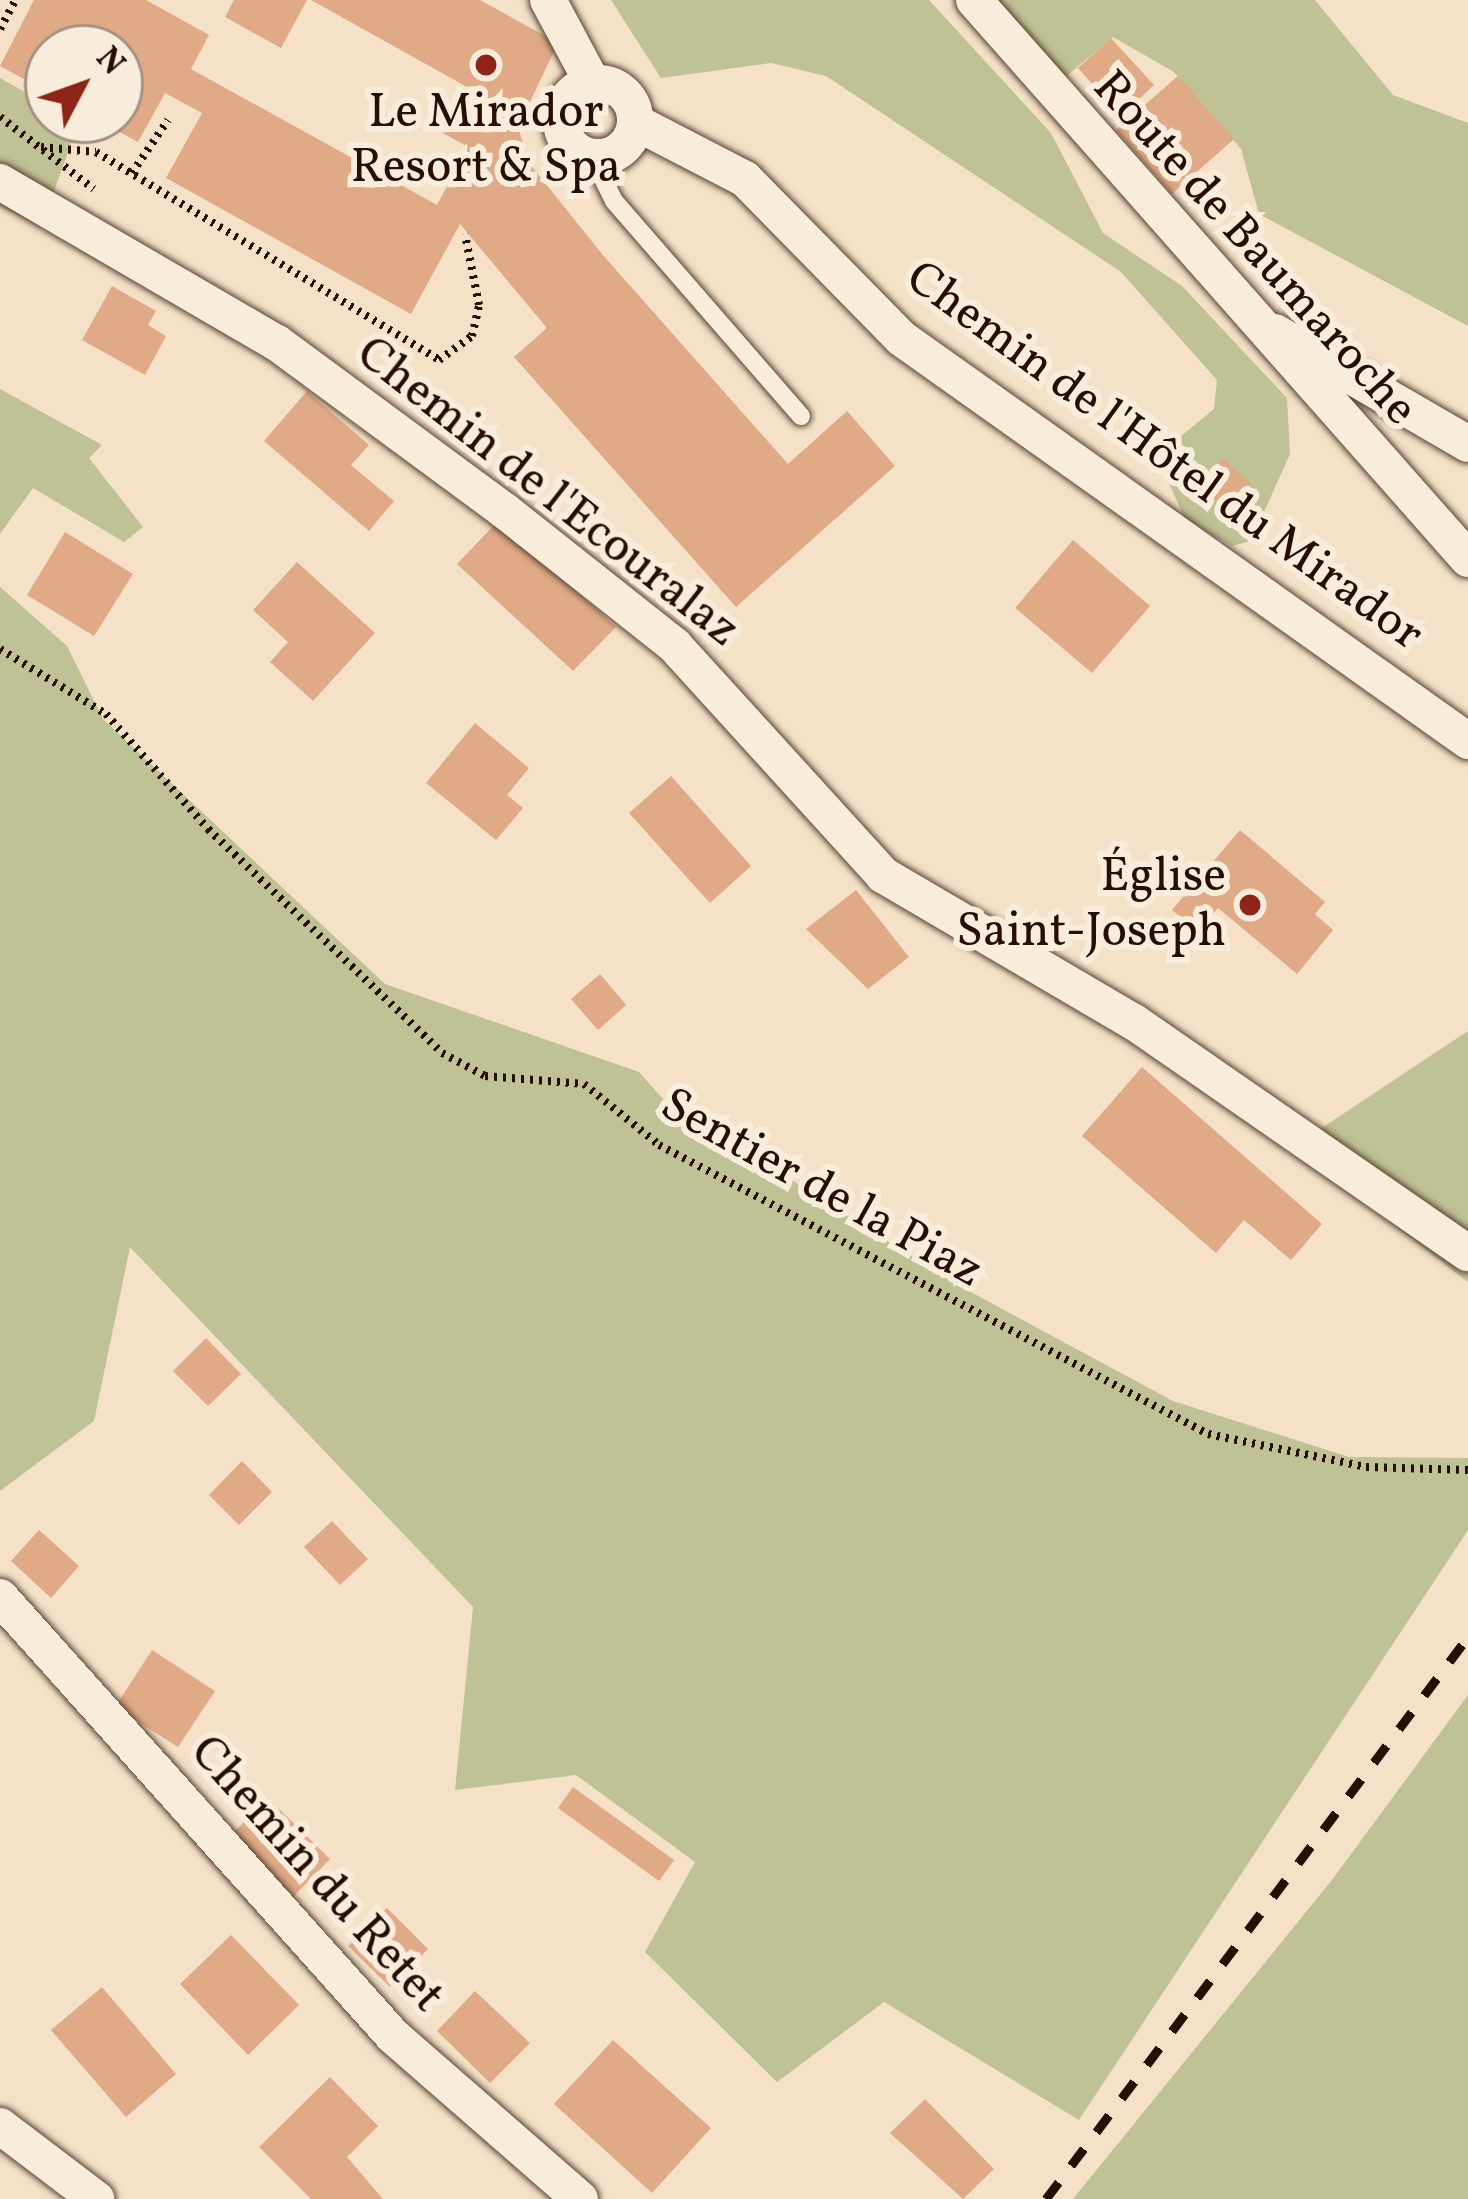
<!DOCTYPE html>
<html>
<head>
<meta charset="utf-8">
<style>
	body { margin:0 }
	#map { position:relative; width:1468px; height:2199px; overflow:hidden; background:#f4e1c7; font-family:Vollkorn,serif }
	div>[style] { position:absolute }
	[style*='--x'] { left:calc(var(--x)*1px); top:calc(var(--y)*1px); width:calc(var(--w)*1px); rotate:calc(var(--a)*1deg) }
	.green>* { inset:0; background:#bec294 }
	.building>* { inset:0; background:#e1aa86 }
	.path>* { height:8px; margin-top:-4px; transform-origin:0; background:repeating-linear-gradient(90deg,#260e02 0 3px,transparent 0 9px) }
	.roads { filter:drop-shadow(0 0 3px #5a4333) drop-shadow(0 0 3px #5a4333) }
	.lane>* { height:18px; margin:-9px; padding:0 9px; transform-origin:9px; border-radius:9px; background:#f8ecdb }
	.street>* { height:36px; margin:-18px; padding:0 18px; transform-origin:18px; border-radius:18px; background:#f8ecdb }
	.street>.ring { margin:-18px; padding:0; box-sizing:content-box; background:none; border:36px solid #f8ecdb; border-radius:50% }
	.rail>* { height:9px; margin-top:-4.5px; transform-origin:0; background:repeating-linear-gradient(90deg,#260e02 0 21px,transparent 0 42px) }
	.dots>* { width:33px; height:33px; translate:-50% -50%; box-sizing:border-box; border:6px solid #f8ecdb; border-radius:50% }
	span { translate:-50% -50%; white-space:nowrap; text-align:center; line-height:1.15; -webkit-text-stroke:12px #f8ecdb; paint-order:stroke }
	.poi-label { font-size:48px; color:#260e02 }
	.right { translate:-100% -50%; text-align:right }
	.street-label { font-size:48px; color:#260e02 }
	.north { position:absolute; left:24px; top:24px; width:120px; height:120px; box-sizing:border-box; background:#f8ecdb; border:3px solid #a49384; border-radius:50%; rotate:49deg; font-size:33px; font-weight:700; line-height:48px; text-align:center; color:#260e02 }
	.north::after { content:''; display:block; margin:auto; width:42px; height:54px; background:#8f2418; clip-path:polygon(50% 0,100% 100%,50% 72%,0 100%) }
</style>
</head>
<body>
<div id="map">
	<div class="green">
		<div style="clip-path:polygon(611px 0,929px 0,1051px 133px,1103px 233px,1182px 286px,1287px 398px,1290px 454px,1251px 541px,1232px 546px,1185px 519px,1168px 481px,1169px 446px,1214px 409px,1217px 380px,1121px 272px,826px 76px,771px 63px,661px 78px)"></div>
		<div style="clip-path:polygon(998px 0,1315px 0,1393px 95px,1468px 123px,1468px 326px,1259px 214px,1241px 149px,1174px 72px,1113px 37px,1057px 84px)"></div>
		<div style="clip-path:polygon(0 78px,48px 105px,48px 120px,79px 122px,41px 227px,0 206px)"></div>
		<div style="clip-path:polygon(0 389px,102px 445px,89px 458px,143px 527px,124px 542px,33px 488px,0 534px)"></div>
		<div style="clip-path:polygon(0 587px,67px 646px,103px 719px,385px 984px,639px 1072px,662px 1098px,954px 1283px,1173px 1401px,1349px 1457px,1468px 1458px,1468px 1530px,1079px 2120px,884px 2002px,777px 2082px,645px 1952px,695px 1862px,576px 1775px,455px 1790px,473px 1607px,130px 1247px,94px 1421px,0 1491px)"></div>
		<div style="clip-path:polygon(1468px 1031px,1468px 1282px,1293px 1147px)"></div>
		<div style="clip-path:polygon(1468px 1695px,1468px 2199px,1073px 2199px,1332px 1880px)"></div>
	</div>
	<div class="building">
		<div style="clip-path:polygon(34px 0,146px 0,209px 35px,191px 69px,437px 205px,468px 147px,441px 132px,467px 87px,311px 0,480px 0,558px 43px,518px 127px,529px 163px,602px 254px,788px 464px,847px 411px,895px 466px,736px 607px,514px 357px,547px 328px,460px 224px,411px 314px,166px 178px,202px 113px,165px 93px,138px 142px,98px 120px,120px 120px,120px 48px,48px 48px,48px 92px,0 66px)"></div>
		<div style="clip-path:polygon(234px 0,307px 0,281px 48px,225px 17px)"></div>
		<div style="clip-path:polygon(1111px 38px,1154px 85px,1121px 116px,1078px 68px)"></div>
		<div style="clip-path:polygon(1178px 76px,1234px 139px,1172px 194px,1116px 130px)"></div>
		<div style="clip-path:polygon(112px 286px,156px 311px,148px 325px,166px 336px,145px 375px,82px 340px)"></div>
		<div style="clip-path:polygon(307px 391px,369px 445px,351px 465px,394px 501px,369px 531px,264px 441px)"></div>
		<div style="clip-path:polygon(1223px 458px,1251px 484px,1227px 510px,1199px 484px)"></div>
		<div style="clip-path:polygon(498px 521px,616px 627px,573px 671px,457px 564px)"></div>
		<div style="clip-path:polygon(65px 532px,133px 574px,94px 636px,27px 595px)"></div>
		<div style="clip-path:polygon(1073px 540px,1150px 606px,1092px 673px,1015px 608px)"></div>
		<div style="clip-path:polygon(297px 562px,375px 633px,313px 701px,270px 662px,288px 642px,253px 610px)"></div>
		<div style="clip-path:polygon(475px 723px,529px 768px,507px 795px,523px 808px,496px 840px,426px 783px)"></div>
		<div style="clip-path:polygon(671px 776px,751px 866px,710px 903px,629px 813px)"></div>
		<div style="clip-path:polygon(1240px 830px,1325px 902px,1315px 914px,1333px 930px,1297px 974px,1218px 908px,1198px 931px,1172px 910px)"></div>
		<div style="clip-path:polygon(856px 890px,909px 957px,868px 989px,806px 929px)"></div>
		<div style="clip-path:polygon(600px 974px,626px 1005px,598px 1030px,571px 999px)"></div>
		<div style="clip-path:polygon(1142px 1067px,1322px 1224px,1291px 1260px,1244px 1220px,1216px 1253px,1082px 1136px)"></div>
		<div style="clip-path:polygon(206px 1338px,241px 1374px,208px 1406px,173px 1371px)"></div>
		<div style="clip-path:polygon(242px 1461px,272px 1492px,239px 1525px,209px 1495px)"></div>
		<div style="clip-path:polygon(332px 1521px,368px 1559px,340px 1585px,304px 1547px)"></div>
		<div style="clip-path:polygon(39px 1530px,79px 1566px,51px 1598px,11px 1561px)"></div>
		<div style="clip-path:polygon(152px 1650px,215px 1691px,178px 1747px,115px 1707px)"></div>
		<div style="clip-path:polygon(573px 1787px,674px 1860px,659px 1881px,558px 1808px)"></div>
		<div style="clip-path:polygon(268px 1798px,330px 1859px,293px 1897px,230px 1836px)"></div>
		<div style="clip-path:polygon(387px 1908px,428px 1949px,390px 1987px,348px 1946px)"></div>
		<div style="clip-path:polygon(231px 1935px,299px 2005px,248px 2055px,180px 1984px)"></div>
		<div style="clip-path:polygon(102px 1987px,176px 2074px,126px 2117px,51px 2030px)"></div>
		<div style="clip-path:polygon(475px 1991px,530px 2043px,490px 2083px,437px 2031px)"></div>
		<div style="clip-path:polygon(613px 2040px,711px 2128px,652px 2193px,554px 2104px)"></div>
		<div style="clip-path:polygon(330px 2077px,378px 2126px,347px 2157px,383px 2199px,311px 2199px,259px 2147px)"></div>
		<div style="clip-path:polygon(925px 2099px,994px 2169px,963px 2199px,890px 2133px)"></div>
	</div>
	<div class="path">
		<div style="--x:0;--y:29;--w:32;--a:-62"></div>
		<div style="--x:0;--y:117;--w:118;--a:37.5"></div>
		<div style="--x:41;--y:147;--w:55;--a:5.2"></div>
		<div style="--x:96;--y:152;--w:401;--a:31.2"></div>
		<div style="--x:439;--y:360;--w:41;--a:-36"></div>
		<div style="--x:472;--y:336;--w:32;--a:-77"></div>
		<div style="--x:479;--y:305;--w:72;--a:-101.2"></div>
		<div style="--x:132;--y:173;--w:64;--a:-55.8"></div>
		<div style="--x:0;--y:649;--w:124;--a:31.5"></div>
		<div style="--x:106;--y:714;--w:154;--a:48.4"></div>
		<div style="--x:208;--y:829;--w:324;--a:43.7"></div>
		<div style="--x:442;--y:1053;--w:49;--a:28.1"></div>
		<div style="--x:485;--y:1076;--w:99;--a:4.6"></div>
		<div style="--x:584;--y:1084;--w:97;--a:39.1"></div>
		<div style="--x:659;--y:1145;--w:620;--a:27.76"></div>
		<div style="--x:1208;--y:1434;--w:161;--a:11.8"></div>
		<div style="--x:1366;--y:1467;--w:102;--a:1.7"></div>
	</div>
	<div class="roads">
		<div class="lane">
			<div style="--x:592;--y:157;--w:49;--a:63.4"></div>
			<div style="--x:614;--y:201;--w:285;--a:49"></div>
		</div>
		<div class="street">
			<div style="--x:548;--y:0;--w:95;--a:61.8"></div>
			<div style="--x:974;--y:0;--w:746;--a:48.53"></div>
			<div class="ring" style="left:561px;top:83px;width:38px;height:38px"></div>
			<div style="--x:635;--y:122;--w:124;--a:27.4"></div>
			<div style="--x:745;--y:179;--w:223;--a:45.5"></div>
			<div style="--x:901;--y:338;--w:696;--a:35.4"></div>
			<div style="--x:0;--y:182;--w:320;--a:30.2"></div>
			<div style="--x:277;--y:343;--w:283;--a:36.4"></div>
			<div style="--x:505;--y:511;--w:216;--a:38.4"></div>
			<div style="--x:674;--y:645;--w:311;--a:47.7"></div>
			<div style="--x:883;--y:875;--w:291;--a:30.4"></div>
			<div style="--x:1134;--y:1022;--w:406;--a:34.7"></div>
			<div style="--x:1275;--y:332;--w:223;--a:30.1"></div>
			<div style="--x:0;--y:1597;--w:589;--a:48.16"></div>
			<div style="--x:393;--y:2036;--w:248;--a:41.1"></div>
			<div style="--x:0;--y:2126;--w:121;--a:37.2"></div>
		</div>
	</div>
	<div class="rail">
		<div style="--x:1046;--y:2199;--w:703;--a:-53.1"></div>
	</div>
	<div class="dots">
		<div style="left:486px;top:65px;background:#8f2418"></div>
		<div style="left:1250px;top:905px;background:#8f2418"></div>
	</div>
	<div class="poi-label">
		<span style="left:486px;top:141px">Le Mirador<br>Resort &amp; Spa</span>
		<span class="right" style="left:1226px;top:905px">Église<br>Saint-Joseph</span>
	</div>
	<div class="street-label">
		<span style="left:1254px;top:249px;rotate:48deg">Route de Baumaroche</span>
		<span style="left:1164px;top:457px;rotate:36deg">Chemin de l'Hôtel du Mirador</span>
		<span style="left:547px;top:493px;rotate:38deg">Chemin de l'Ecouralaz</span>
		<span style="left:821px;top:1189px;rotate:29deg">Sentier de la Piaz</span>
		<span style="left:316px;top:1875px;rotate:48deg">Chemin du Retet</span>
	</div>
	<div class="north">N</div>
</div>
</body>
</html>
